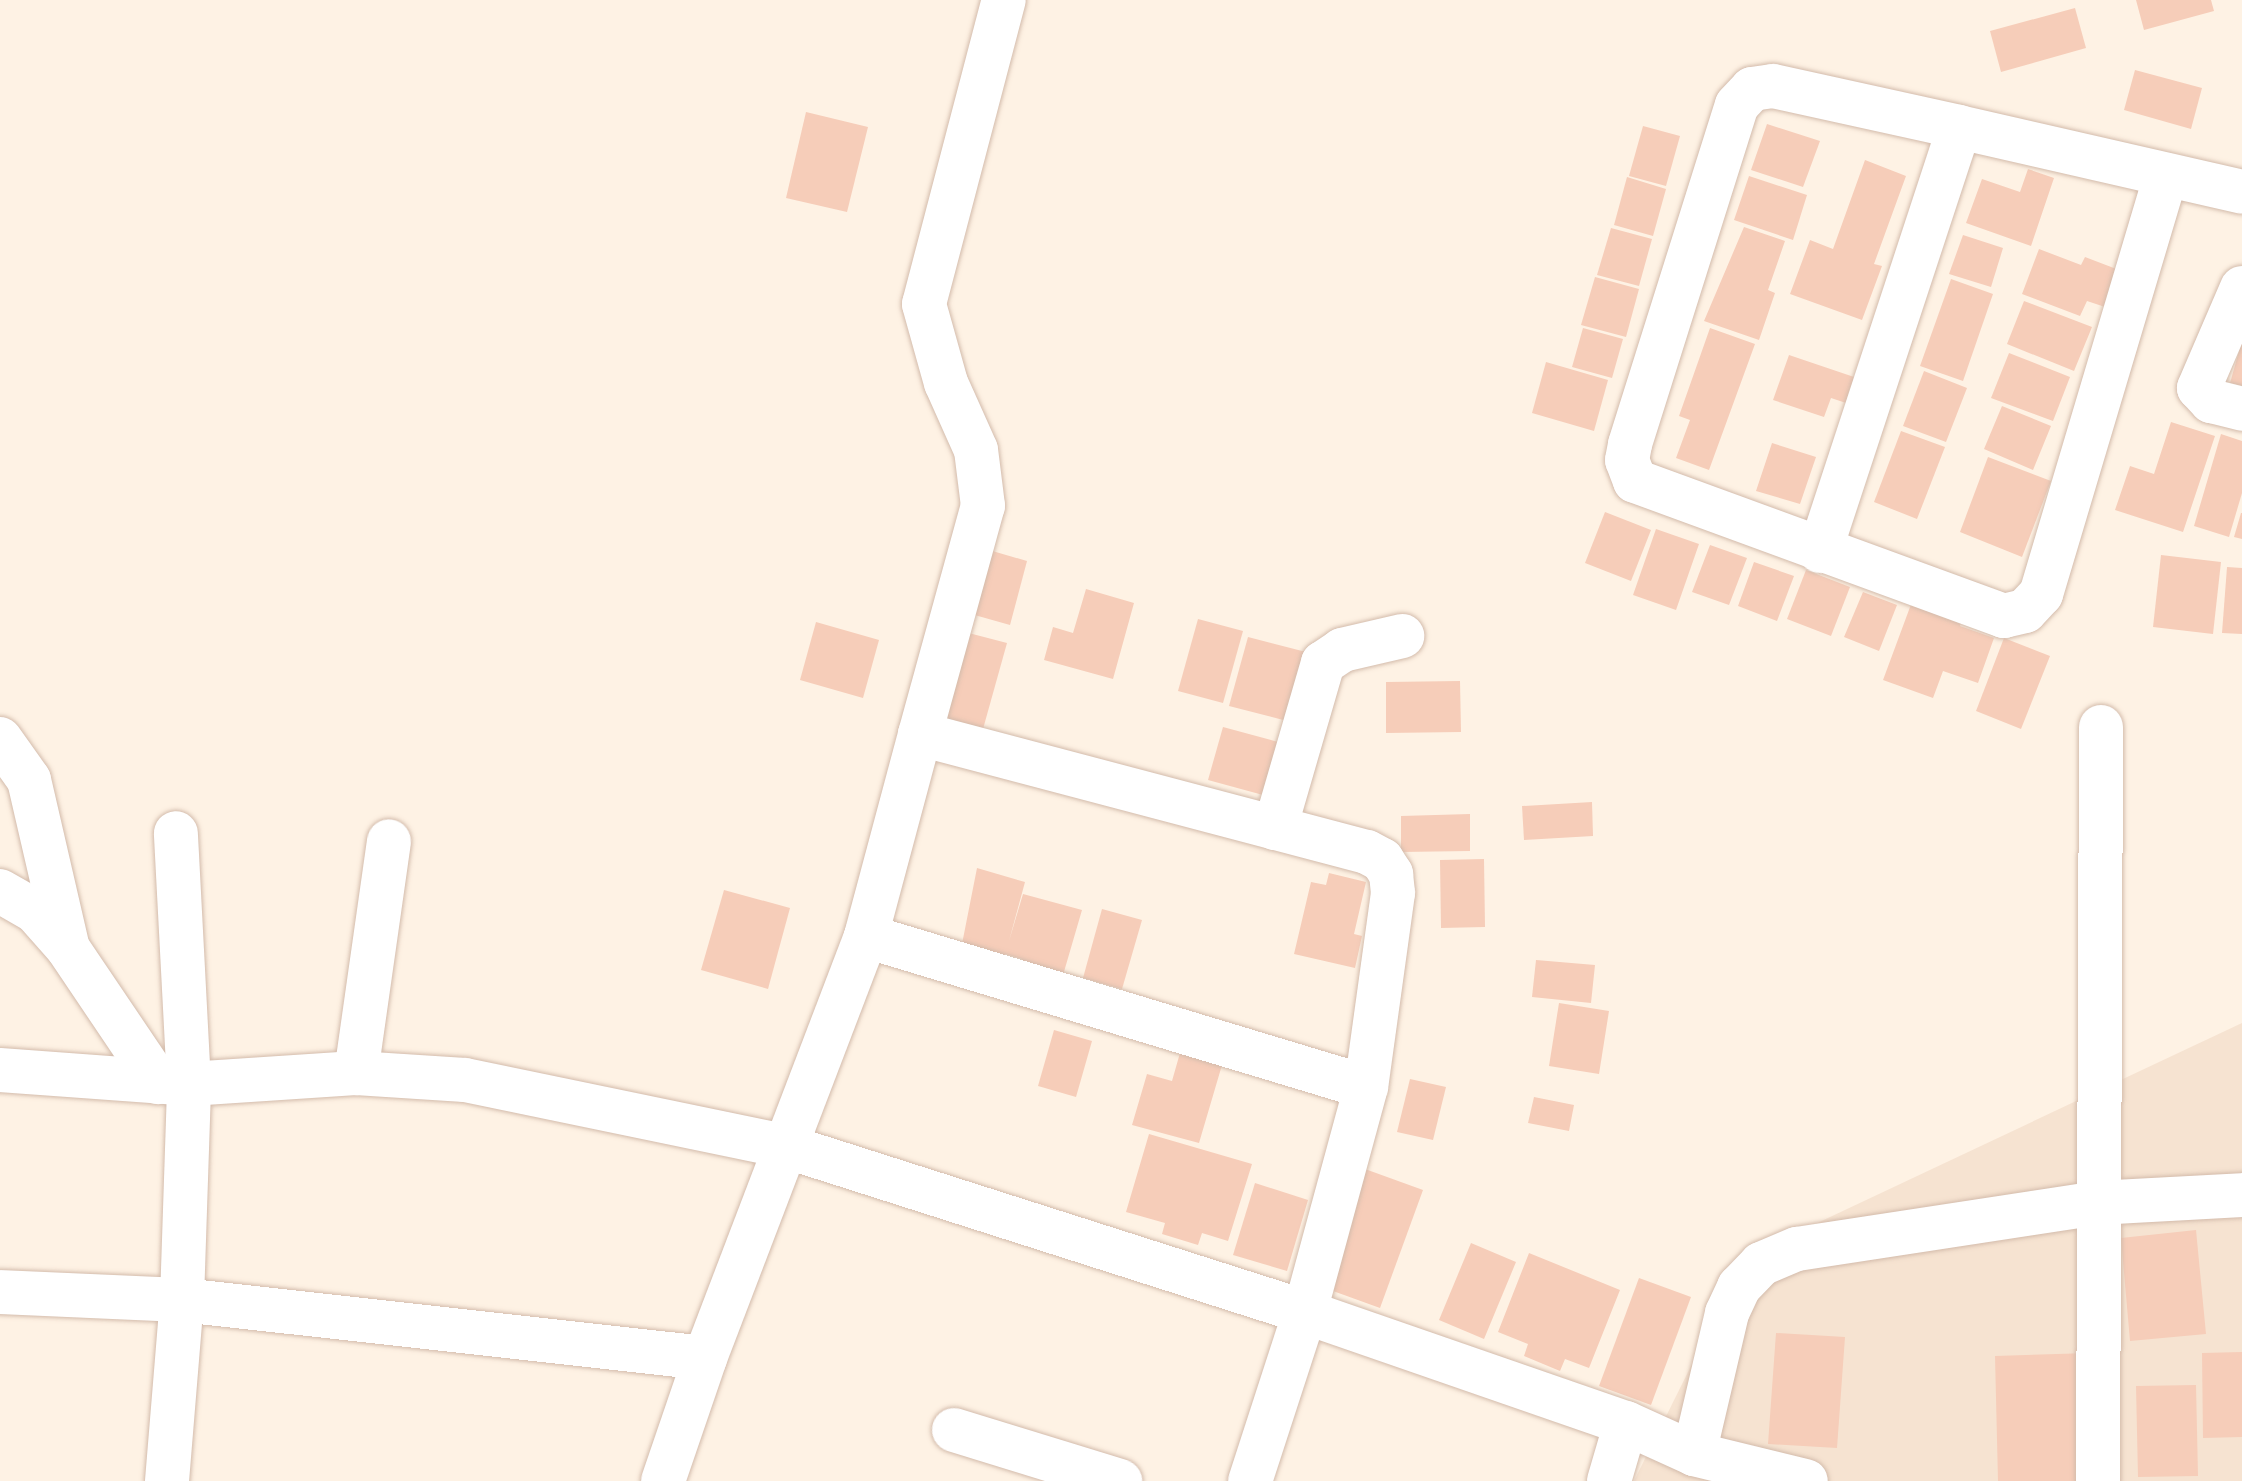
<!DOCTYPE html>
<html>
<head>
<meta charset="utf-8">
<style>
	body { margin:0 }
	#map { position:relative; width:2242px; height:1481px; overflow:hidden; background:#fef2e4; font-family:"PT Sans Narrow",sans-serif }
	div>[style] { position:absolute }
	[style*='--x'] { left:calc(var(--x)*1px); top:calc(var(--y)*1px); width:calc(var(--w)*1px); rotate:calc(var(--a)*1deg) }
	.residential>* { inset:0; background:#f6e3d1 }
	.building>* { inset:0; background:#f6cdb9 }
	.roads { filter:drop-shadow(0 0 2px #d3bbab) drop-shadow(0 0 2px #d3bbab) }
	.minor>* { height:44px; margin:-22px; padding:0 22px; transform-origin:22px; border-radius:22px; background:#fff }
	span { translate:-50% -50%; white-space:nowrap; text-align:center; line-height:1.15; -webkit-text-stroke:6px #fff6ec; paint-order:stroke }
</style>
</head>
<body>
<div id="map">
	<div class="residential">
		<div style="clip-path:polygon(2242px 1023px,2242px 1481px,1634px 1481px,1745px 1257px)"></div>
	</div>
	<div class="building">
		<div style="clip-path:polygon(2136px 0,2211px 0,2214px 11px,2144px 30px)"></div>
		<div style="clip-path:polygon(2075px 8px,2086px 48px,2001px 72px,1990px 31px)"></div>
		<div style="clip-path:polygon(2135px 70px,2202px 88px,2191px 129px,2124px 110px)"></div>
		<div style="clip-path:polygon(806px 112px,868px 127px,847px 212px,786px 198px)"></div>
		<div style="clip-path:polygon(1767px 124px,1820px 141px,1803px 187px,1751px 170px)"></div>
		<div style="clip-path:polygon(1643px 126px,1680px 136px,1666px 186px,1629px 176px)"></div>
		<div style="clip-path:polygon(1865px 160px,1906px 176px,1874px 264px,1882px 266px,1862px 320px,1790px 294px,1810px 240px,1833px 249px)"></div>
		<div style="clip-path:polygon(2028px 169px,2054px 178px,2031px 246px,1966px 223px,1982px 179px,2020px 192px)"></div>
		<div style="clip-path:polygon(1749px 176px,1807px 195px,1793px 240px,1734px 220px)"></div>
		<div style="clip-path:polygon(1627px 177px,1666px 189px,1653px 236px,1614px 225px)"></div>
		<div style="clip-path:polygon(1744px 227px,1785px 241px,1768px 290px,1775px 293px,1759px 340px,1704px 321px)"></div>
		<div style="clip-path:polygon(1611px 228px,1652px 239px,1639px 286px,1597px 275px)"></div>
		<div style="clip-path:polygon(1963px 235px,2003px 248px,1991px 287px,1949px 274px)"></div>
		<div style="clip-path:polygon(2039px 249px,2081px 265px,2085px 257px,2119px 270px,2105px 307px,2087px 301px,2080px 316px,2022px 294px)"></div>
		<div style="clip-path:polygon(1595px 277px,1639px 289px,1626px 337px,1581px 325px)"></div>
		<div style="clip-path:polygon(1951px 279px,1993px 294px,1963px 381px,1920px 366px)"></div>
		<div style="clip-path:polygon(2024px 301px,2092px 327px,2074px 371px,2007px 344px)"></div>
		<div style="clip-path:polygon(1583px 328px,1623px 339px,1612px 378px,1572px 367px)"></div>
		<div style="clip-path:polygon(1710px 328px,1755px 344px,1709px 470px,1676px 458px,1690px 420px,1679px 416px)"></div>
		<div style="clip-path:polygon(2241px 344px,2242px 344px,2242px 386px,2230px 383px)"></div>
		<div style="clip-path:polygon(2009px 353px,2070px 377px,2053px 421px,1991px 398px)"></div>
		<div style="clip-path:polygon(1789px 355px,1857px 378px,1849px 404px,1831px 398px,1824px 417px,1773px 400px)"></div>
		<div style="clip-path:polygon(1546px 362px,1608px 380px,1594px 431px,1532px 413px)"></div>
		<div style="clip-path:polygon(1924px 371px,1967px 388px,1946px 442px,1903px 426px)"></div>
		<div style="clip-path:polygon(2002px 406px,2051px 426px,2033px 470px,1984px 449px)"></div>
		<div style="clip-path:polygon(2171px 422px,2215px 436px,2183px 532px,2115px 510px,2130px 466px,2154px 474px)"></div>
		<div style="clip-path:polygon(1901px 431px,1945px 447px,1917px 519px,1874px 502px)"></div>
		<div style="clip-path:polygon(2221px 434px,2242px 441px,2242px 493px,2229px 537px,2194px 526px)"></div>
		<div style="clip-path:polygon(1772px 443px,1816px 457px,1800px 504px,1756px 491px)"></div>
		<div style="clip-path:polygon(1988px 457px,2051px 481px,2022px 557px,1960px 532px)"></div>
		<div style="clip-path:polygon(1605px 512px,1651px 530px,1631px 581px,1585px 563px)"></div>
		<div style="clip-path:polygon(2241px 513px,2242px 513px,2242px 539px,2234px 537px)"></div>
		<div style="clip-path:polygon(1656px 529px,1699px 544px,1676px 610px,1633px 595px)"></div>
		<div style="clip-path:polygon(1710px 545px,1747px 558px,1729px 605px,1692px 592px)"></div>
		<div style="clip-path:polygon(989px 550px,1027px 561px,1010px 625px,971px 614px)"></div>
		<div style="clip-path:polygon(2161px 555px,2221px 562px,2213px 634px,2153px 627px)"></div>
		<div style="clip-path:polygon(1754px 562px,1794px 576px,1777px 621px,1738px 606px)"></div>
		<div style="clip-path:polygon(2227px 567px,2242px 568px,2242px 634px,2222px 633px)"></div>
		<div style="clip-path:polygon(1806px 570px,1850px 587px,1831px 636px,1787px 619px)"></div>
		<div style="clip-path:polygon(1086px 589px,1134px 603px,1113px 679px,1044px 660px,1053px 627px,1073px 633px)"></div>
		<div style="clip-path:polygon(1863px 592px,1897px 605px,1879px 651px,1844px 637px)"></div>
		<div style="clip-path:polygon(1913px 599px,1963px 617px,1960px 626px,1994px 638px,1978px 683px,1943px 671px,1933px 698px,1883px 680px)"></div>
		<div style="clip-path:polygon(1198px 619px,1243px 631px,1223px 703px,1178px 691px)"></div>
		<div style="clip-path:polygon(816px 622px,879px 640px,863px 698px,800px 680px)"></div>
		<div style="clip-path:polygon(961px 631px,1007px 643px,983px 729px,937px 716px)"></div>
		<div style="clip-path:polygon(1248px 637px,1306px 652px,1287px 721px,1229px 706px)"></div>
		<div style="clip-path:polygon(2004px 638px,2050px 656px,2021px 729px,1976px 711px)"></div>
		<div style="clip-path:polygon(1460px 681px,1461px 732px,1386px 733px,1386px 682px)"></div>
		<div style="clip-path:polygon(1223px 727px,1278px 742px,1263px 795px,1208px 780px)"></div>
		<div style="clip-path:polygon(1592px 802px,1593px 836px,1524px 840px,1522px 806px)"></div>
		<div style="clip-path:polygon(1470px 814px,1470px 851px,1401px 852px,1401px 816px)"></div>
		<div style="clip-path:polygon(1484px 859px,1485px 927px,1441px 928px,1440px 860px)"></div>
		<div style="clip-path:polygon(977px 868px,1025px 882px,1009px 941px,1023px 894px,1082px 910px,1061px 982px,1019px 970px,1022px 959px,1005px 954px,1003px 961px,962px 944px)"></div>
		<div style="clip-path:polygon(1329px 873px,1366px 882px,1354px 934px,1362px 936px,1355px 968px,1294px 954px,1311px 882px,1326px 885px)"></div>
		<div style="clip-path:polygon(724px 890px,790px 908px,768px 989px,701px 970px)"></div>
		<div style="clip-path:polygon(1102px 909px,1142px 920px,1122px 989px,1083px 978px)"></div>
		<div style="clip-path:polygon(1536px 960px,1595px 965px,1591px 1003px,1532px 997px)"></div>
		<div style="clip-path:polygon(1559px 1003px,1609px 1011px,1599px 1074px,1549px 1066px)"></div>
		<div style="clip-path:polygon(1054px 1030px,1092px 1041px,1076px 1097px,1038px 1086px)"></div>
		<div style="clip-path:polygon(1180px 1053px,1222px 1065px,1199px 1143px,1132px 1125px,1147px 1074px,1172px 1081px)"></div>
		<div style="clip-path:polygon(1410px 1079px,1446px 1087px,1433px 1140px,1397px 1132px)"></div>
		<div style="clip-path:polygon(1534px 1097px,1574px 1105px,1569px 1131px,1528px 1123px)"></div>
		<div style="clip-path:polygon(1149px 1134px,1252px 1164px,1228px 1241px,1202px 1233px,1198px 1245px,1162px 1234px,1165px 1223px,1126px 1212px)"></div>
		<div style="clip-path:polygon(1365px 1169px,1423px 1190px,1380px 1308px,1322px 1287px)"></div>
		<div style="clip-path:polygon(1255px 1183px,1308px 1200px,1287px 1271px,1233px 1255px)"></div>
		<div style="clip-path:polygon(2196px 1230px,2206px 1334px,2130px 1341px,2121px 1238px)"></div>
		<div style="clip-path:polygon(1471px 1243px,1516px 1262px,1484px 1339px,1439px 1320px)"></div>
		<div style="clip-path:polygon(1529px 1253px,1620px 1290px,1589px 1368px,1565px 1359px,1560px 1371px,1524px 1356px,1528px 1344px,1498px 1332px)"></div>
		<div style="clip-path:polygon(1639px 1278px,1691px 1297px,1651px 1405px,1599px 1386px)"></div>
		<div style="clip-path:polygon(1776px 1333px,1845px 1337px,1837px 1448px,1768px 1444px)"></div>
		<div style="clip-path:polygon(2242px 1352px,2242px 1437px,2203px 1438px,2202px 1353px)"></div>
		<div style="clip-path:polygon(2090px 1353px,2093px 1481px,1998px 1481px,1995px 1356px)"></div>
		<div style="clip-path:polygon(2196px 1385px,2198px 1476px,2138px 1477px,2136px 1386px)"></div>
	</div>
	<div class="roads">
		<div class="minor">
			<div style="--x:2166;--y:175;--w:437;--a:106.6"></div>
			<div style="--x:2041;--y:594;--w:23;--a:133"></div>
			<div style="--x:2025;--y:611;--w:22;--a:167"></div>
			<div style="--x:2004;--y:616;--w:393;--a:-159.9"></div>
			<div style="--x:1635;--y:481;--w:22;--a:-111"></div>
			<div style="--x:1627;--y:460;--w:16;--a:-79"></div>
			<div style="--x:1630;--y:444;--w:355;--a:-72.5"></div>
			<div style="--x:1737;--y:105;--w:22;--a:-47"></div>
			<div style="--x:1752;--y:89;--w:21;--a:-8"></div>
			<div style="--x:1773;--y:86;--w:190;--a:12.4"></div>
			<div style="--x:1959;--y:127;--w:290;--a:12.9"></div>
			<div style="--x:2242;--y:288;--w:109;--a:113.3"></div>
			<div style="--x:2199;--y:388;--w:18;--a:47"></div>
			<div style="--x:2211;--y:401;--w:32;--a:14"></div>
			<div style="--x:1820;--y:551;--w:446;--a:-71.8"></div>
			<div style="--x:920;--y:734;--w:237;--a:-74.6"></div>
			<div style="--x:983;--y:506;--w:56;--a:-97.1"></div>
			<div style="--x:976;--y:450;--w:73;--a:-114.1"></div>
			<div style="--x:946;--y:383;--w:82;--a:-105.6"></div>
			<div style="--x:924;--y:304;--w:314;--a:-75.3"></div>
			<div style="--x:0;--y:739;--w:50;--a:54.7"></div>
			<div style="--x:29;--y:780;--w:169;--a:77"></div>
			<div style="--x:1275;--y:828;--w:172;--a:-73.8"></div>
			<div style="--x:1323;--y:663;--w:23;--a:-34"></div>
			<div style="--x:1342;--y:650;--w:62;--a:-13.1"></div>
			<div style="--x:0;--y:891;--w:40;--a:29.7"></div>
			<div style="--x:35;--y:911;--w:48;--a:48.4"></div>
			<div style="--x:67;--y:947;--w:163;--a:56"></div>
			<div style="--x:866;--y:936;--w:522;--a:16.8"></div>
			<div style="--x:0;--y:1070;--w:190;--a:4.2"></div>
			<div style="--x:189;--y:1084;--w:167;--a:-3.8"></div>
			<div style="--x:356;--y:1073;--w:109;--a:3.7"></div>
			<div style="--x:465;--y:1080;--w:327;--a:11.7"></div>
			<div style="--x:785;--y:1146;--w:546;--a:17.7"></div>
			<div style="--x:1305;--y:1312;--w:340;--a:19.1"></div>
			<div style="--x:1626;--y:1423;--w:75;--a:24.5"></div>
			<div style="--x:1694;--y:1454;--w:115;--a:13.6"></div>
			<div style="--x:356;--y:1073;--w:234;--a:-81.9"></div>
			<div style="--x:0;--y:1292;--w:182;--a:2.5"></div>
			<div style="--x:182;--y:1300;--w:526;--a:6.33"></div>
			<div style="--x:705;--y:1358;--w:452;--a:-69.1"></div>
			<div style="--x:866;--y:936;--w:209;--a:-75"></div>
			<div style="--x:920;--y:734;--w:462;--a:14.8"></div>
			<div style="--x:1367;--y:852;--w:17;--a:28"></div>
			<div style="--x:1382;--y:860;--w:17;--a:57"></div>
			<div style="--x:1391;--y:874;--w:19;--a:84"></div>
			<div style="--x:1393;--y:893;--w:196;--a:97.9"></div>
			<div style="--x:1366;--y:1087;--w:233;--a:105.2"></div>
			<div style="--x:1305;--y:1312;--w:178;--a:108"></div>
			<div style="--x:954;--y:1430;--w:174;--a:17.1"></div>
			<div style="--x:1694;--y:1454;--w:145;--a:-76.8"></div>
			<div style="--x:1727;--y:1313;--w:29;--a:-65"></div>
			<div style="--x:1739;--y:1287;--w:32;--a:-46"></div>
			<div style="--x:1761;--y:1264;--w:39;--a:-23"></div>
			<div style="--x:1797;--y:1249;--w:303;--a:-8.7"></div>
			<div style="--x:2096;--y:1203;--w:146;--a:-3.1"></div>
			<div style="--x:167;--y:1481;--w:182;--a:-85.3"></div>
			<div style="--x:182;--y:1300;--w:216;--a:-88.1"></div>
			<div style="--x:189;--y:1084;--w:251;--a:-93"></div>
			<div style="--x:663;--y:1481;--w:130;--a:-71.1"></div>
			<div style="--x:1609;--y:1481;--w:60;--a:-73.7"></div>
			<div style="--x:2098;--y:1481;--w:754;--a:-89.77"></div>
		</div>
	</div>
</div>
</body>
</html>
